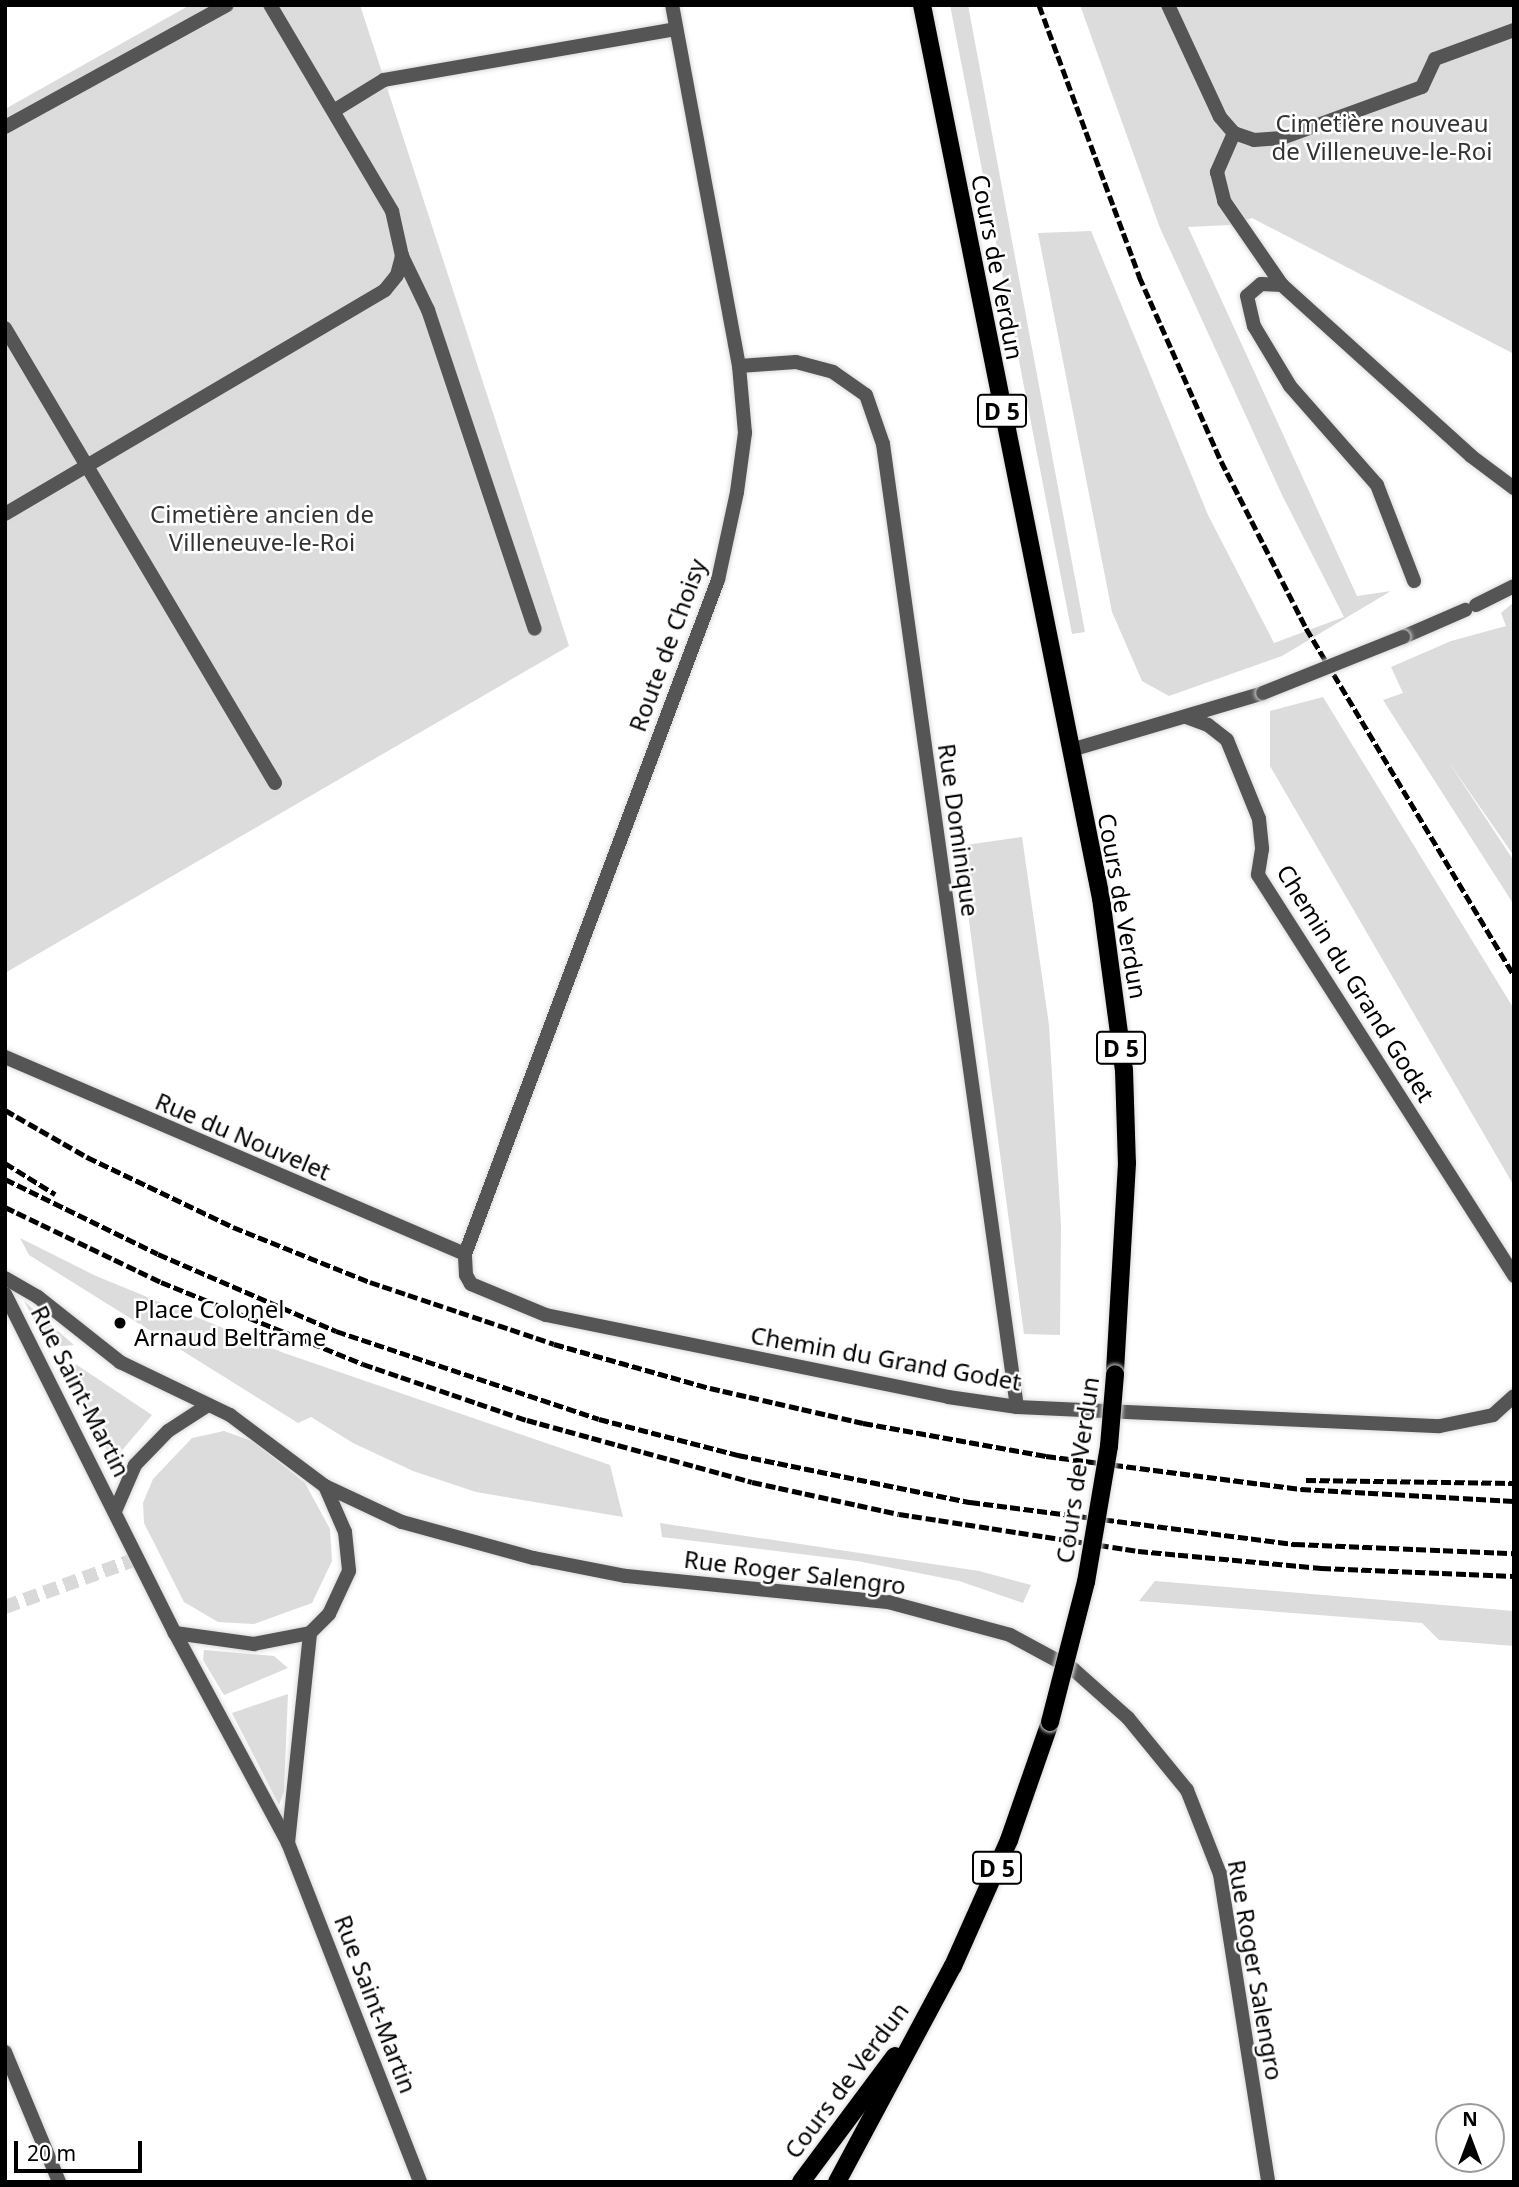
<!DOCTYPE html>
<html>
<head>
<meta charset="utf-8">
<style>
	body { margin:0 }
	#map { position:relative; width:1519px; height:2187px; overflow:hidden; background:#fff; font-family:"Noto Sans",sans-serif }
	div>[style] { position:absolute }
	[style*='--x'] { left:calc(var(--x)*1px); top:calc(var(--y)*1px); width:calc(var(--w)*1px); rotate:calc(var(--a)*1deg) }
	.green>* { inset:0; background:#dcdcdc }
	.street-tunnel>* { height:14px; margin-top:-7px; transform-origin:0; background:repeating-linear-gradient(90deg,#d9d9d9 0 14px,transparent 0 21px) }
	.roads { filter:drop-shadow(0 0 2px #dbdbdb) drop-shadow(0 0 2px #dbdbdb) }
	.lane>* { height:14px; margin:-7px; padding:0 7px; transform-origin:7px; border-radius:7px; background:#555 }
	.street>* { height:14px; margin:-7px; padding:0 7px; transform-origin:7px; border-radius:7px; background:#555 }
	.primary>* { height:18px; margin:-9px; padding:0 9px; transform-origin:9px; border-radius:9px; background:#000 }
	.rail>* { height:5px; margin-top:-2.5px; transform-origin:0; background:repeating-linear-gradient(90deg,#000 0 10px,transparent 0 13.5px) }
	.bridges { filter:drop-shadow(0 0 2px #dbdbdb) drop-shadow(0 0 2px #dbdbdb) }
	.lane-bridge>* { height:14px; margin:-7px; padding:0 7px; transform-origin:7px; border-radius:7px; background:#555 }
	.primary-bridge>* { height:18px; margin:-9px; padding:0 9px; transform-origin:9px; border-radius:9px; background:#000 }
	.dots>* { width:19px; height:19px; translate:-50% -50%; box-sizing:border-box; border:4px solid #fff; border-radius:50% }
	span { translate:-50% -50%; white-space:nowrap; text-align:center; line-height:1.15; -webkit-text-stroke:5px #fff; paint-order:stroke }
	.shield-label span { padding:2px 5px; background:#fff; border:2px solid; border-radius:5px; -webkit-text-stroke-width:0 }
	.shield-label { font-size:23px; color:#000; font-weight:700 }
	.park-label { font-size:24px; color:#333 }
	.street-label { font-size:24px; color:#000 }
	.poi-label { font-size:24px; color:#000 }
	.left { translate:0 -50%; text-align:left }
	.frame { position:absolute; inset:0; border:7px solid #000; pointer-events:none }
	.north { position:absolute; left:1435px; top:2103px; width:70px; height:70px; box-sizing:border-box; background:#fff; border:2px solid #999; border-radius:50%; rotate:0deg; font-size:19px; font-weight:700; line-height:28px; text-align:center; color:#000 }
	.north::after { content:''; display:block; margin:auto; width:24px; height:32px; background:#000; clip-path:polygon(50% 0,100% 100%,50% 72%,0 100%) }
	.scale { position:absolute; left:14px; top:2141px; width:128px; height:32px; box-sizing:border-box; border:4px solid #000; border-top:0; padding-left:9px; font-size:21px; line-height:24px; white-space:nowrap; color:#000; -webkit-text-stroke:5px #fff; paint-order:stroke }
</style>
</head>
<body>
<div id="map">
	<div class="green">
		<div style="clip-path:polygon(190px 5px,360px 5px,569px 646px,5px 973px,5px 109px)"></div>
		<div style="clip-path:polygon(950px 5px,968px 5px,1085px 632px,1072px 634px)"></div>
		<div style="clip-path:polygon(1080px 5px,1514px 5px,1514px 354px,1252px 218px,1230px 225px,1188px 227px,1357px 596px,1391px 591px,1282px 656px,1169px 696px,1142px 681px,1112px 612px,1038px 233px,1091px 231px,1208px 515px,1274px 643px,1344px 617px,1282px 495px,1160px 228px)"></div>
		<div style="clip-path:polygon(1514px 602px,1514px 856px,1448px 761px,1514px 861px,1514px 905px,1383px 700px,1403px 693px,1391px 667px,1451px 641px,1506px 626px,1501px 613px)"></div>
		<div style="clip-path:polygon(1323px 697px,1514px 1009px,1514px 1186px,1270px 766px,1270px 711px)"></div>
		<div style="clip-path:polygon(1022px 837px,1049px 1025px,1061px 1225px,1060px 1335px,1024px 1334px,959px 846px)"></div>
		<div style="clip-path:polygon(20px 1238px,96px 1276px,284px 1353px,610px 1465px,623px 1517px,476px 1492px,413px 1471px,353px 1443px,311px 1417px,298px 1423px,29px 1255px)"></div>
		<div style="clip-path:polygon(24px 1301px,74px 1345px,48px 1347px)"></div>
		<div style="clip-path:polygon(77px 1365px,152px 1415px,113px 1461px,62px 1368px)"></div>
		<div style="clip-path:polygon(224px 1431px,252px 1441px,305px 1483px,330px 1529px,332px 1561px,312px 1603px,254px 1624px,218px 1622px,184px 1602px,144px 1523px,143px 1503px,153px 1479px,192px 1438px)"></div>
		<div style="clip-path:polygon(660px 1523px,979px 1571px,1031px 1585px,1023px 1603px,959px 1581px,857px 1561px,662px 1537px)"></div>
		<div style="clip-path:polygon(1155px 1581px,1514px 1611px,1514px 1646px,1439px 1640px,1422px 1623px,1139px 1601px)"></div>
		<div style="clip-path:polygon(204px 1650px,274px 1656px,288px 1668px,224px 1695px,203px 1660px)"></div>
		<div style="clip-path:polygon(288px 1694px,284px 1792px,279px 1805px,232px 1713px)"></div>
	</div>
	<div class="street-tunnel">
		<div style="--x:5;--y:1607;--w:143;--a:-20.1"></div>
	</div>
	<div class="roads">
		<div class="lane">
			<div style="--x:1168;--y:5;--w:123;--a:65.1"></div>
			<div style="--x:1220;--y:117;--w:21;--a:49"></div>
			<div style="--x:1234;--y:133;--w:21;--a:19"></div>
			<div style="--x:1254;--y:140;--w:28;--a:-4"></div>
			<div style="--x:1282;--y:138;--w:149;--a:-20"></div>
			<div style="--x:1422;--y:87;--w:31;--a:-65"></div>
			<div style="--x:1435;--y:59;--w:84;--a:-20.2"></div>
			<div style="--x:335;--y:110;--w:57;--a:-31.5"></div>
			<div style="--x:384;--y:80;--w:296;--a:-9.9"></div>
			<div style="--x:5;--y:127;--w:253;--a:-28.8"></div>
			<div style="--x:1234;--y:133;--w:43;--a:113.6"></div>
			<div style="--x:1217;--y:172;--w:30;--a:76"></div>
			<div style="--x:1224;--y:201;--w:102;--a:55.4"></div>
			<div style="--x:1282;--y:285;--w:255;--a:42.1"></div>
			<div style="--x:1471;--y:456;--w:54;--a:36.7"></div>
			<div style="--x:402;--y:256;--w:60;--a:64.3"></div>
			<div style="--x:428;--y:310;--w:336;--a:71.5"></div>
			<div style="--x:1282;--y:285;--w:21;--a:-177"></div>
			<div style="--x:1261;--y:284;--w:18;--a:139"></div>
			<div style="--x:1247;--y:296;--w:31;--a:77"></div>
			<div style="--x:1254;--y:326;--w:70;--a:59"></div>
			<div style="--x:1290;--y:386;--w:132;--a:48.7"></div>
			<div style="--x:1377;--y:485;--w:103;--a:68.9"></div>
			<div style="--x:5;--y:328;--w:529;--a:59.31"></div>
			<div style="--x:5;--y:514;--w:441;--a:-30.5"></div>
			<div style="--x:385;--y:290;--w:19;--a:-51"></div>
			<div style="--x:397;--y:275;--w:20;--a:-75"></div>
			<div style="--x:402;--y:256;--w:46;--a:-102.5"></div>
			<div style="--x:392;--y:211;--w:239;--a:-120.6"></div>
			<div style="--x:1476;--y:605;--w:42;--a:-26.6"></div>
			<div style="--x:1403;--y:637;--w:68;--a:-23.5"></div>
			<div style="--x:1186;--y:717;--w:23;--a:20"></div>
			<div style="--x:1208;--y:725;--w:24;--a:38"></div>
			<div style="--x:1227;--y:740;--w:85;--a:67.9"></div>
			<div style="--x:1259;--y:819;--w:30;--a:84"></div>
			<div style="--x:1262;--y:849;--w:26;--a:99"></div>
			<div style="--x:1258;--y:875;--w:476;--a:57.4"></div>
			<div style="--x:1071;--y:750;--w:200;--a:-16.5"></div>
			<div style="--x:466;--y:1275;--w:10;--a:61"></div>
			<div style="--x:471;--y:1284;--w:81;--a:22.5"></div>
			<div style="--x:546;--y:1315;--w:410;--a:11.5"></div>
			<div style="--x:948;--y:1397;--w:70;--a:8.2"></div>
			<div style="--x:1017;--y:1407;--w:423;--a:2.6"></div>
			<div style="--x:1440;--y:1426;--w:54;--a:-11.7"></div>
			<div style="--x:1493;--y:1415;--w:28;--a:-42"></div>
		</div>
		<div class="street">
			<div style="--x:739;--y:366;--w:57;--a:-4"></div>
			<div style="--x:796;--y:362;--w:38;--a:15"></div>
			<div style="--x:833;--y:372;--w:40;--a:34.9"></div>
			<div style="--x:866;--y:395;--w:52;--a:70.9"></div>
			<div style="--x:883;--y:444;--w:972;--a:82.08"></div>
			<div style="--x:5;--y:1057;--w:500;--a:23.18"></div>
			<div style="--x:466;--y:1275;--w:21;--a:-93"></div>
			<div style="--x:465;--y:1254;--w:720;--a:-69.43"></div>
			<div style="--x:718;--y:580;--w:90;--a:-77.8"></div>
			<div style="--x:737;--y:492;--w:60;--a:-82.3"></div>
			<div style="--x:745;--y:433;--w:67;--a:-95.1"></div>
			<div style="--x:739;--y:366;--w:367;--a:-100.5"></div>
			<div style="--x:5;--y:1278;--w:38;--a:30"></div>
			<div style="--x:38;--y:1297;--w:105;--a:38.4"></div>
			<div style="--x:120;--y:1362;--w:122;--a:25.7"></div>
			<div style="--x:230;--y:1415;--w:119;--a:36.8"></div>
			<div style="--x:325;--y:1486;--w:50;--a:66.5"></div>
			<div style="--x:345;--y:1532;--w:39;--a:84"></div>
			<div style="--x:349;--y:1571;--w:47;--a:114.9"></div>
			<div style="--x:329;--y:1614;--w:27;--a:135"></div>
			<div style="--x:310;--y:1633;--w:57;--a:168.9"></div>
			<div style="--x:254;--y:1644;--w:80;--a:-172.1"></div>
			<div style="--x:5;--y:1294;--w:379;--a:63.4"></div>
			<div style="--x:175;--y:1633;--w:238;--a:61.7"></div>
			<div style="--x:288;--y:1843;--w:364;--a:68.7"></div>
			<div style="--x:325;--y:1486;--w:85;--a:25.1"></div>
			<div style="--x:402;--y:1522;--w:137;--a:15.3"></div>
			<div style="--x:534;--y:1558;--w:94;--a:11.1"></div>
			<div style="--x:626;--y:1576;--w:263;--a:5.7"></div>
			<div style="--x:888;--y:1602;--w:126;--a:15.1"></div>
			<div style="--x:1010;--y:1635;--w:72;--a:28.4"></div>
			<div style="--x:1073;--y:1669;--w:74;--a:41.7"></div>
			<div style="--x:1128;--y:1718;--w:93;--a:50.7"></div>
			<div style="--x:1187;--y:1790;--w:90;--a:68.6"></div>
			<div style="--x:1220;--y:1874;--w:312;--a:81.1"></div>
			<div style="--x:116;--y:1509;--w:48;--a:-66.6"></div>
			<div style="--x:135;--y:1465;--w:47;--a:-45.9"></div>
			<div style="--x:168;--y:1431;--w:48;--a:-33"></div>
			<div style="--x:288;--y:1843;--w:211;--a:-84"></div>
			<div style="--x:5;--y:2052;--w:141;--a:67.4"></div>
		</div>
		<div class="primary">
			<div style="--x:922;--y:5;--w:911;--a:78.67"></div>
			<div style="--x:1101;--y:898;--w:174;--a:82.4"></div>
			<div style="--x:1124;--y:1070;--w:93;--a:88.2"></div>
			<div style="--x:1127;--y:1163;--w:211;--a:93.3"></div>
			<div style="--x:801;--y:2182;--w:157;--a:-53.3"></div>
			<div style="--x:837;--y:2182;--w:245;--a:-61.8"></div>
			<div style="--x:953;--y:1966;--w:138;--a:-66"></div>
			<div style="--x:1009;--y:1840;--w:125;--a:-70.8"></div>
		</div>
	</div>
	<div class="rail">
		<div style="--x:1039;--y:5;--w:289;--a:69.7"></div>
		<div style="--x:1139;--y:276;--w:202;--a:66.1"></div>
		<div style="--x:1221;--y:461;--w:187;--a:63"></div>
		<div style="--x:1306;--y:628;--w:405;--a:59.1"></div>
		<div style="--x:5;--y:1110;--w:95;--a:29.8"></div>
		<div style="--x:87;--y:1157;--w:162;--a:25.6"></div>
		<div style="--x:233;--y:1227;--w:148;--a:21.9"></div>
		<div style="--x:370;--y:1282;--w:194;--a:18.6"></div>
		<div style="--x:554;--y:1344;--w:162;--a:15.8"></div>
		<div style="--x:710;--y:1388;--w:157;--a:12.9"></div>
		<div style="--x:863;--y:1423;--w:186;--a:10.2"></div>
		<div style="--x:1046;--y:1456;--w:257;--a:7.4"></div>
		<div style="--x:1301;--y:1489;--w:213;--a:3.2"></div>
		<div style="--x:5;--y:1163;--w:59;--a:31.8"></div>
		<div style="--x:5;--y:1179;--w:170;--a:26.1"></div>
		<div style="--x:158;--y:1254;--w:194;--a:23.4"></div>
		<div style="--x:336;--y:1331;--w:277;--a:18.5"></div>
		<div style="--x:599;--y:1419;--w:144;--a:14.5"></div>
		<div style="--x:738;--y:1455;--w:237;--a:11.5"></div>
		<div style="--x:970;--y:1502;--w:328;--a:7.4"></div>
		<div style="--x:1295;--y:1544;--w:219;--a:2.4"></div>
		<div style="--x:5;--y:1207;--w:173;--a:25.7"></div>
		<div style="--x:161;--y:1282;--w:218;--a:22.1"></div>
		<div style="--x:363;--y:1364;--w:173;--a:18.9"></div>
		<div style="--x:527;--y:1420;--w:233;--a:15.4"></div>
		<div style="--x:752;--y:1482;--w:150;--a:12.3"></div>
		<div style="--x:899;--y:1514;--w:242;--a:8.8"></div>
		<div style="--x:1138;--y:1551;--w:184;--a:5.3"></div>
		<div style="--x:1321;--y:1568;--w:193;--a:2.4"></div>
		<div style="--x:1306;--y:1480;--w:208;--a:0.8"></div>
	</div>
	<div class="bridges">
		<div class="lane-bridge">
			<div style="--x:1263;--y:693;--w:151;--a:-21.8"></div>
		</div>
		<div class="primary-bridge">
			<div style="--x:1050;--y:1722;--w:145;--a:-75.6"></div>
			<div style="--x:1086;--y:1582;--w:138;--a:-80.4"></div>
			<div style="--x:1109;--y:1446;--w:72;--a:-85.2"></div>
		</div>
	</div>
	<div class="dots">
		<div style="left:120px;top:1323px;background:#000"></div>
	</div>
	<div class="shield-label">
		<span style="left:1002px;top:411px">D 5</span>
		<span style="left:1121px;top:1048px">D 5</span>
		<span style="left:997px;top:1868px">D 5</span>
	</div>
	<div class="park-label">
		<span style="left:1382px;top:137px">Cimetière nouveau<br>de Villeneuve-le-Roi</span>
		<span style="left:262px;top:528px">Cimetière ancien de<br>Villeneuve-le-Roi</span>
	</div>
	<div class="street-label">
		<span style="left:998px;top:267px;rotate:79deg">Cours de Verdun</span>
		<span style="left:667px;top:645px;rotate:-70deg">Route de Choisy</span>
		<span style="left:959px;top:830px;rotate:82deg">Rue Dominique</span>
		<span style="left:1123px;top:906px;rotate:80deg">Cours de Verdun</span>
		<span style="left:1356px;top:983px;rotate:58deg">Chemin du Grand Godet</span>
		<span style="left:243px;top:1136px;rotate:23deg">Rue du Nouvelet</span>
		<span style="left:886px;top:1358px;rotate:10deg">Chemin du Grand Godet</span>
		<span style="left:81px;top:1391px;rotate:63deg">Rue Saint-Martin</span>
		<span style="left:1077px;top:1470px;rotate:-82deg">Cours de Verdun</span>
		<span style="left:795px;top:1572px;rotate:7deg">Rue Roger Salengro</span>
		<span style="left:1256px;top:1970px;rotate:80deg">Rue Roger Salengro</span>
		<span style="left:376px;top:2004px;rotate:69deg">Rue Saint-Martin</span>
		<span style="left:846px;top:2080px;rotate:-53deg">Cours de Verdun</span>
	</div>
	<div class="poi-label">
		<span class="left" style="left:134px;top:1323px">Place Colonel<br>Arnaud Beltrame</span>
	</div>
	<div class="frame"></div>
	<div class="north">N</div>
	<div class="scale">20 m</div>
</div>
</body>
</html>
